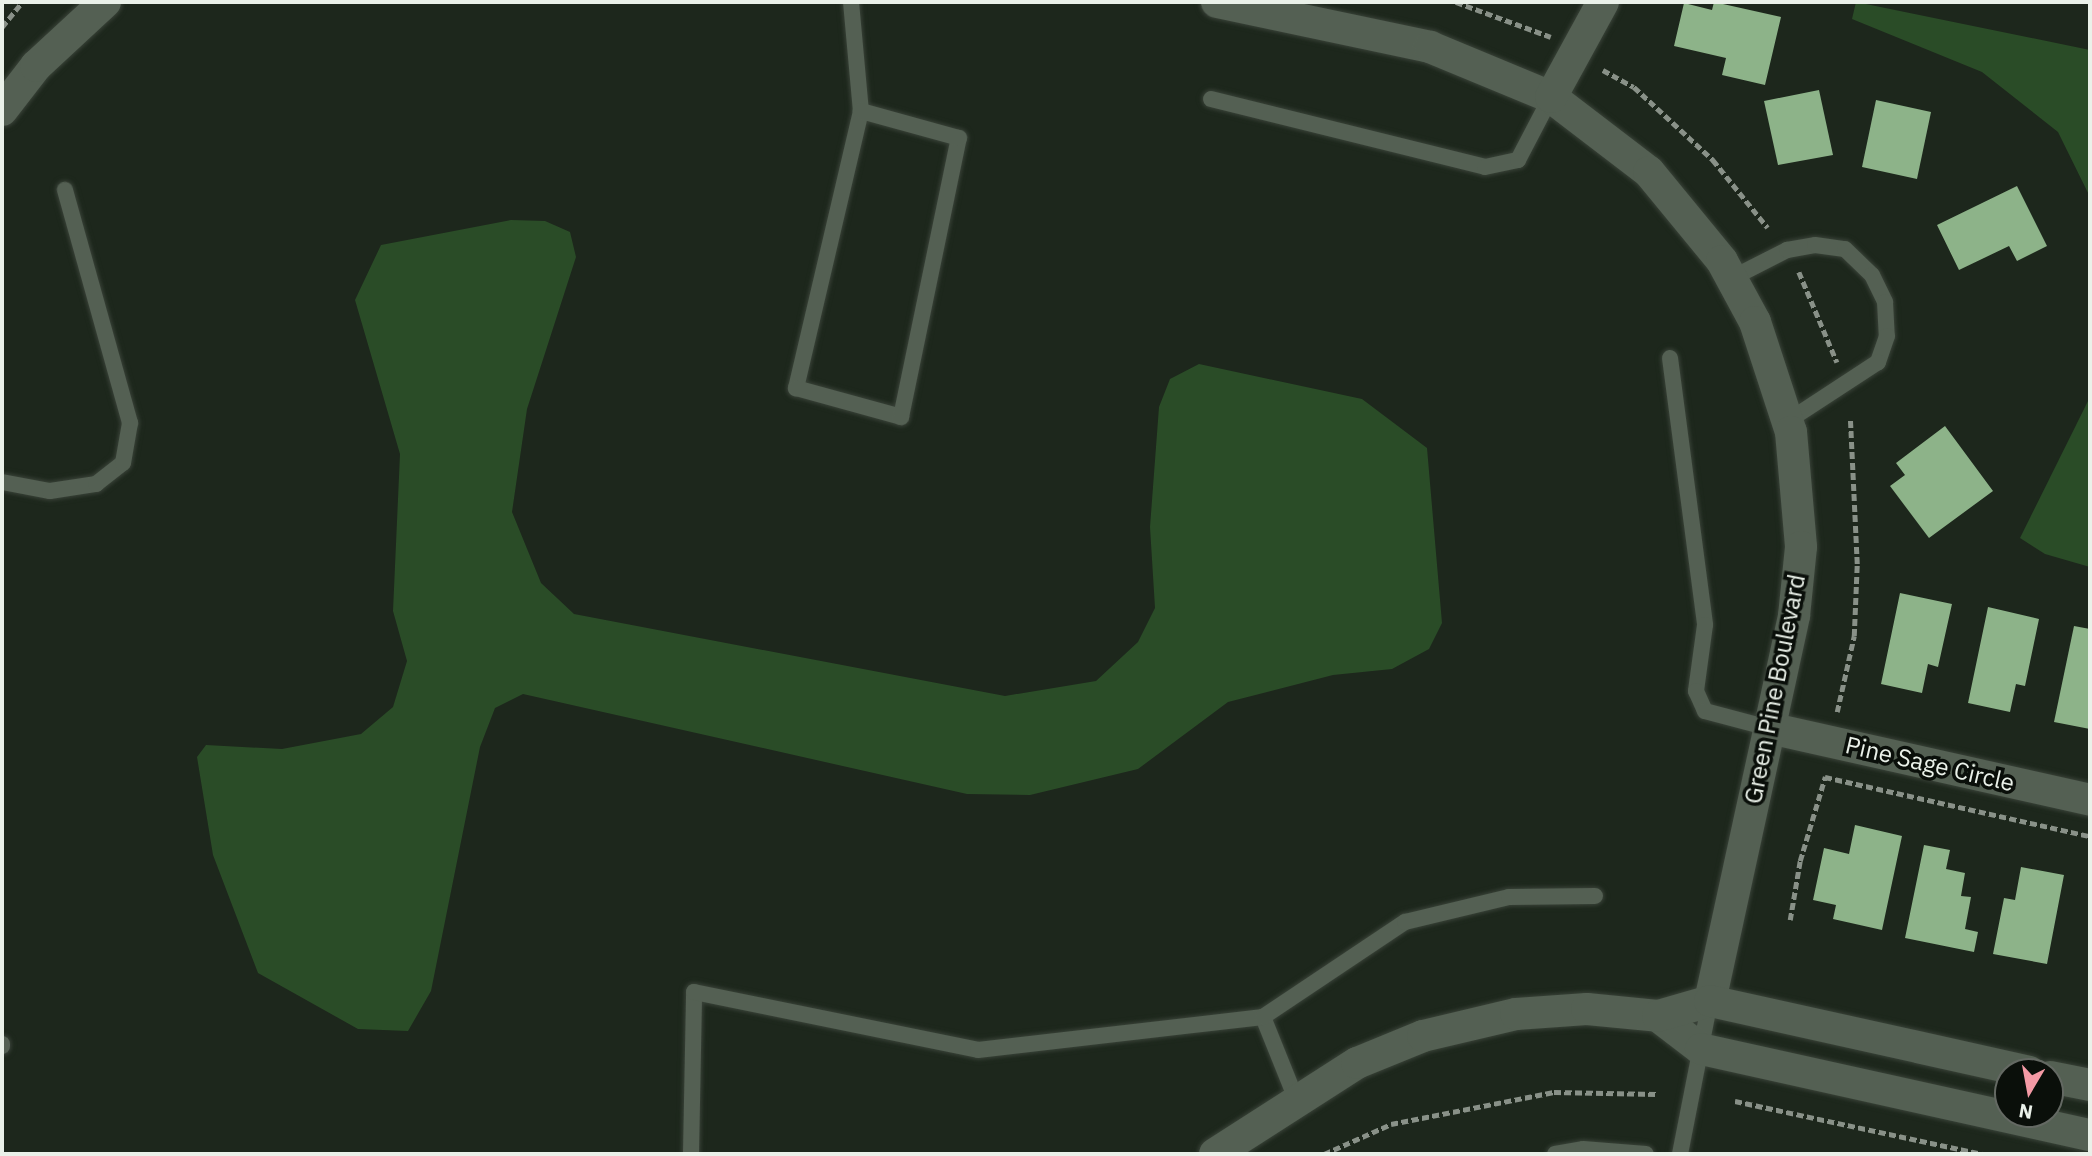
<!DOCTYPE html>
<html>
<head>
<meta charset="utf-8">
<style>
	body { margin:0 }
	#map { position:relative; width:2092px; height:1156px; overflow:hidden; background:#1d271c; font-family:"IBM Plex Sans",sans-serif }
	div>[style] { position:absolute }
	[style*='--x'] { left:calc(var(--x)*1px); top:calc(var(--y)*1px); width:calc(var(--w)*1px); rotate:calc(var(--a)*1deg) }
	.water>* { inset:0; background:#2a4c27 }
	.building>* { inset:0; background:#8db389 }
	.path>* { height:4.5px; margin-top:-2.25px; transform-origin:0; background:repeating-linear-gradient(90deg,#899188 0 7px,transparent 0 10.5px) }
	.roads { filter:drop-shadow(0 0 2px #394238) drop-shadow(0 0 2px #394238) }
	.service>* { height:16px; margin:-8px; padding:0 8px; transform-origin:8px; border-radius:8px; background:#546053 }
	.minor>* { height:32px; margin:-16px; padding:0 16px; transform-origin:16px; border-radius:16px; background:#546053 }
	span { translate:-50% -50%; white-space:nowrap; text-align:center; line-height:1.15; -webkit-text-stroke:7px #0a0f0a; paint-order:stroke }
	.street-label { font-size:24px; color:#eaf1e9 }
	.frame { position:absolute; inset:0; border:4px solid #eaf1e9; pointer-events:none }
	.north { position:absolute; left:1994px; top:1058px; width:70px; height:70px; box-sizing:border-box; background:#0a0f0a; border:2px solid #646963; border-radius:50%; rotate:190deg; font-size:19px; font-weight:700; line-height:28px; text-align:center; color:#eaf1e9 }
	.north::after { content:''; display:block; margin:auto; width:24px; height:32px; background:#f49aa5; clip-path:polygon(50% 0,100% 100%,50% 72%,0 100%) }
</style>
</head>
<body>
<div id="map">
	<div class="water">
		<div style="clip-path:polygon(1856px 2px,2090px 50px,2090px 197px,2058px 132px,1982px 72px,1852px 19px)"></div>
		<div style="clip-path:polygon(511px 220px,545px 221px,570px 232px,576px 257px,527px 409px,512px 512px,541px 583px,574px 614px,1005px 696px,1096px 681px,1138px 642px,1155px 608px,1150px 527px,1159px 407px,1170px 379px,1199px 364px,1362px 399px,1427px 448px,1442px 623px,1429px 649px,1392px 669px,1333px 675px,1228px 702px,1138px 769px,1030px 795px,967px 794px,523px 694px,495px 708px,480px 747px,431px 991px,408px 1031px,358px 1029px,258px 973px,213px 855px,197px 757px,206px 745px,282px 749px,361px 734px,393px 707px,407px 661px,393px 611px,400px 454px,355px 300px,381px 245px)"></div>
		<div style="clip-path:polygon(2090px 397px,2090px 567px,2045px 554px,2020px 538px)"></div>
	</div>
	<div class="building">
		<div style="clip-path:polygon(1714px 2px,1781px 17px,1765px 85px,1722px 75px,1726px 58px,1674px 46px,1684px 3px,1712px 10px)"></div>
		<div style="clip-path:polygon(1819px 90px,1833px 155px,1778px 165px,1764px 101px)"></div>
		<div style="clip-path:polygon(1876px 100px,1931px 112px,1917px 179px,1862px 167px)"></div>
		<div style="clip-path:polygon(2017px 186px,2047px 246px,2017px 261px,2009px 246px,1959px 270px,1937px 225px)"></div>
		<div style="clip-path:polygon(1945px 426px,1993px 491px,1929px 538px,1890px 486px,1905px 475px,1896px 463px)"></div>
		<div style="clip-path:polygon(1900px 593px,1952px 604px,1938px 667px,1928px 664px,1922px 693px,1881px 684px)"></div>
		<div style="clip-path:polygon(1988px 607px,2039px 619px,2025px 686px,2016px 684px,2010px 712px,1968px 703px)"></div>
		<div style="clip-path:polygon(2074px 626px,2090px 629px,2090px 729px,2054px 722px)"></div>
		<div style="clip-path:polygon(1855px 825px,1902px 836px,1882px 930px,1833px 919px,1836px 905px,1813px 900px,1824px 848px,1849px 854px)"></div>
		<div style="clip-path:polygon(1924px 845px,1950px 850px,1946px 869px,1965px 873px,1961px 896px,1971px 897px,1965px 929px,1978px 932px,1974px 952px,1905px 938px)"></div>
		<div style="clip-path:polygon(2021px 867px,2064px 875px,2047px 964px,1993px 954px,2004px 898px,2015px 900px)"></div>
	</div>
	<div class="path">
		<div style="--x:1456;--y:2;--w:101;--a:20.2"></div>
		<div style="--x:2;--y:27;--w:32;--a:-51"></div>
		<div style="--x:1603;--y:70;--w:35;--a:29"></div>
		<div style="--x:1634;--y:87;--w:108;--a:42.7"></div>
		<div style="--x:1713;--y:160;--w:87;--a:51"></div>
		<div style="--x:1799;--y:272;--w:98;--a:67.1"></div>
		<div style="--x:1837;--y:712;--w:78;--a:-77.4"></div>
		<div style="--x:1854;--y:636;--w:72;--a:-87.6"></div>
		<div style="--x:1857;--y:564;--w:146;--a:-92.7"></div>
		<div style="--x:1790;--y:920;--w:60;--a:-80.4"></div>
		<div style="--x:1800;--y:861;--w:88;--a:-73.4"></div>
		<div style="--x:1825;--y:777;--w:271;--a:12.6"></div>
		<div style="--x:1735;--y:1101;--w:253;--a:12.1"></div>
		<div style="--x:1324;--y:1154;--w:73;--a:-24.1"></div>
		<div style="--x:1391;--y:1124;--w:166;--a:-11.1"></div>
		<div style="--x:1554;--y:1092;--w:102;--a:1.1"></div>
	</div>
	<div class="roads">
		<div class="service">
			<div style="--x:851;--y:2;--w:109;--a:84.8"></div>
			<div style="--x:861;--y:111;--w:285;--a:103.2"></div>
			<div style="--x:796;--y:388;--w:109;--a:15.4"></div>
			<div style="--x:901;--y:417;--w:285;--a:-78.3"></div>
			<div style="--x:959;--y:138;--w:102;--a:-164.6"></div>
			<div style="--x:1211;--y:99;--w:282;--a:13.9"></div>
			<div style="--x:1485;--y:167;--w:34;--a:-12"></div>
			<div style="--x:1518;--y:160;--w:71;--a:-62.4"></div>
			<div style="--x:1732;--y:278;--w:62;--a:-27"></div>
			<div style="--x:1787;--y:250;--w:28;--a:-10"></div>
			<div style="--x:1815;--y:245;--w:30;--a:8"></div>
			<div style="--x:1845;--y:249;--w:37;--a:44"></div>
			<div style="--x:1872;--y:275;--w:30;--a:64"></div>
			<div style="--x:1885;--y:302;--w:34;--a:87"></div>
			<div style="--x:1887;--y:336;--w:28;--a:109"></div>
			<div style="--x:1878;--y:362;--w:108;--a:146.8"></div>
			<div style="--x:1670;--y:358;--w:269;--a:82.5"></div>
			<div style="--x:1705;--y:625;--w:67;--a:97.8"></div>
			<div style="--x:1696;--y:691;--w:22;--a:66"></div>
			<div style="--x:1705;--y:711;--w:66;--a:14.9"></div>
			<div style="--x:2;--y:482;--w:49;--a:10.6"></div>
			<div style="--x:50;--y:491;--w:47;--a:-8.7"></div>
			<div style="--x:96;--y:484;--w:34;--a:-38"></div>
			<div style="--x:123;--y:463;--w:41;--a:-80.1"></div>
			<div style="--x:130;--y:423;--w:242;--a:-105.6"></div>
			<div style="--x:1263;--y:1017;--w:88;--a:68.1"></div>
			<div style="--x:2;--y:1044;--w:2;--a:90"></div>
			<div style="--x:691;--y:1154;--w:162;--a:-88.9"></div>
			<div style="--x:694;--y:992;--w:290;--a:11.5"></div>
			<div style="--x:978;--y:1050;--w:287;--a:-6.6"></div>
			<div style="--x:1263;--y:1017;--w:171;--a:-33.8"></div>
			<div style="--x:1405;--y:922;--w:107;--a:-13.5"></div>
			<div style="--x:1509;--y:897;--w:86;--a:-0.7"></div>
			<div style="--x:1555;--y:1154;--w:28;--a:-10"></div>
			<div style="--x:1583;--y:1149;--w:63;--a:4.5"></div>
			<div style="--x:1680;--y:1154;--w:156;--a:-78.9"></div>
		</div>
		<div class="minor">
			<div style="--x:1217;--y:2;--w:218;--a:11.9"></div>
			<div style="--x:1430;--y:47;--w:131;--a:22.5"></div>
			<div style="--x:1551;--y:97;--w:123;--a:37.4"></div>
			<div style="--x:1649;--y:172;--w:115;--a:50.6"></div>
			<div style="--x:1722;--y:261;--w:69;--a:61.6"></div>
			<div style="--x:1755;--y:322;--w:116;--a:71.9"></div>
			<div style="--x:1791;--y:432;--w:115;--a:85"></div>
			<div style="--x:1801;--y:547;--w:69;--a:95.8"></div>
			<div style="--x:1794;--y:616;--w:394;--a:102.3"></div>
			<div style="--x:1551;--y:97;--w:108;--a:-61.3"></div>
			<div style="--x:2;--y:110;--w:56;--a:-52.3"></div>
			<div style="--x:36;--y:66;--w:94;--a:-42.8"></div>
			<div style="--x:1769;--y:728;--w:329;--a:12.6"></div>
			<div style="--x:1658;--y:1016;--w:54;--a:37.5"></div>
			<div style="--x:1701;--y:1049;--w:398;--a:12.5"></div>
			<div style="--x:2050;--y:1077;--w:41;--a:11.3"></div>
			<div style="--x:1215;--y:1154;--w:169;--a:-32.7"></div>
			<div style="--x:1357;--y:1063;--w:71;--a:-22.2"></div>
			<div style="--x:1423;--y:1036;--w:96;--a:-13.3"></div>
			<div style="--x:1516;--y:1014;--w:71;--a:-4"></div>
			<div style="--x:1587;--y:1009;--w:71;--a:5.6"></div>
			<div style="--x:1658;--y:1016;--w:54;--a:-16.1"></div>
			<div style="--x:1710;--y:1001;--w:327;--a:12.5"></div>
		</div>
	</div>
	<div class="street-label">
		<span style="left:1775px;top:689px;rotate:-79deg">Green Pine Boulevard</span>
		<span style="left:1930px;top:764px;rotate:13deg">Pine Sage Circle</span>
	</div>
	<div class="frame"></div>
	<div class="north">N</div>
</div>
</body>
</html>
